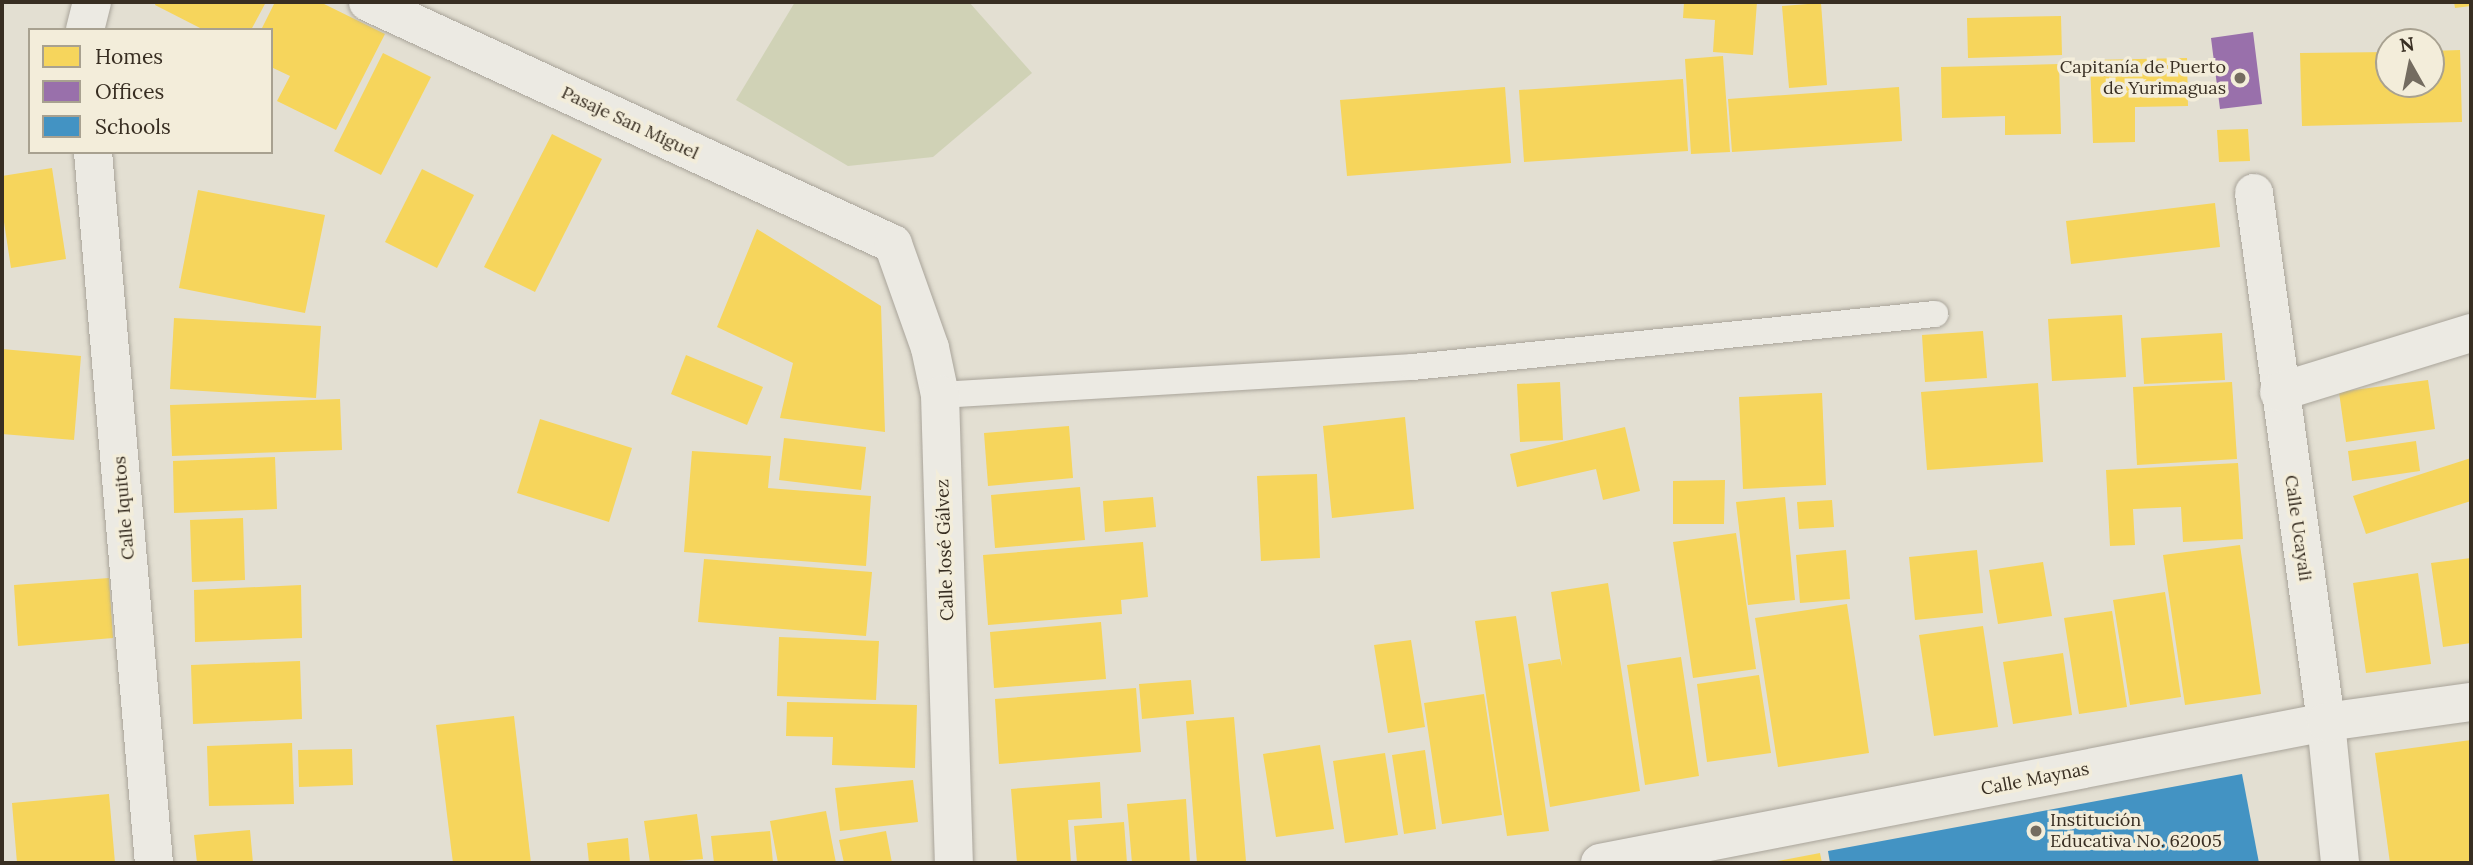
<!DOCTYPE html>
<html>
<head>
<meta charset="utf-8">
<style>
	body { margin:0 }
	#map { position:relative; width:2473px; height:865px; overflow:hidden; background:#e3dfd2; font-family:Lora,serif }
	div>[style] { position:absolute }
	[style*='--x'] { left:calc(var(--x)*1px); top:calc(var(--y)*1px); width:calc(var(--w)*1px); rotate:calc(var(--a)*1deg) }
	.green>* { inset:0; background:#d0d2b6 }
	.homes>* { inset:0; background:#f6d55c }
	.offices>* { inset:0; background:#9970ab }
	.schools>* { inset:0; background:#4393c3 }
	.roads { filter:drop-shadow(0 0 2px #a9a49a) drop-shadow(0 0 2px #a9a49a) }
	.lane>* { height:26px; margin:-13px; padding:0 13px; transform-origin:13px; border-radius:13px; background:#eceae3 }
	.street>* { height:38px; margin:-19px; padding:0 19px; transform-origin:19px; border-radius:19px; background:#eceae3 }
	.dots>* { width:19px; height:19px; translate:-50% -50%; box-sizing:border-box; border:4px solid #f3edda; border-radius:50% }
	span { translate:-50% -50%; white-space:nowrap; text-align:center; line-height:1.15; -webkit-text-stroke:7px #f3edda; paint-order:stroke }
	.poi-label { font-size:18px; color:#382e22 }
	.right { translate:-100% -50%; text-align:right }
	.left { translate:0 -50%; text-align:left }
	.street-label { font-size:18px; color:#382e22 }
	.frame { position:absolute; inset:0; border:4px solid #382e22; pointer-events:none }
	.legend { position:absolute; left:28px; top:28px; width:245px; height:126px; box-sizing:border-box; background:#f3edda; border:2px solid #a8a190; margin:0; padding:9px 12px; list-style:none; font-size:21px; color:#382e22 }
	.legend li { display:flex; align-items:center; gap:14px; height:35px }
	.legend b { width:35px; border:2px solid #a8a190 }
	.north { position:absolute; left:2375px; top:28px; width:70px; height:70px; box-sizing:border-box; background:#f3edda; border:2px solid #a8a190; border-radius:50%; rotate:351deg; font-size:19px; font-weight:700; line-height:28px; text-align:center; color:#382e22 }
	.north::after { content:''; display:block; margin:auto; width:24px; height:32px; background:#746c60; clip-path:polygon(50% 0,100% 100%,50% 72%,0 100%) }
</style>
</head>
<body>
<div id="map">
	<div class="green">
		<div style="clip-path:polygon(795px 2px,969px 2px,1032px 73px,933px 157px,848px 166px,736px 100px)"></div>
	</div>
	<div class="homes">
		<div style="clip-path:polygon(156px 2px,266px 2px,251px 30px,204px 30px,155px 5px)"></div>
		<div style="clip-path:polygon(275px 2px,320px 2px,385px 34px,336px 130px,277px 101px,290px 76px,271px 67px,271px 30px,261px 30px)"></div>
		<div style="clip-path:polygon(1684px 2px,1757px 2px,1753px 55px,1713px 52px,1715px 20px,1683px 18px)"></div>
		<div style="clip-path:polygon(2454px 2px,2471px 2px,2471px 6px,2455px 8px)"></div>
		<div style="clip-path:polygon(1821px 3px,1827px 85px,1789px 88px,1782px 6px)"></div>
		<div style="clip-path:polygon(2061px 16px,2062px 55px,1968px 58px,1967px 18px)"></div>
		<div style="clip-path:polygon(2460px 50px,2462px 122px,2302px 126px,2300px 53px,2389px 52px,2389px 84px,2431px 84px,2431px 51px)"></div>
		<div style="clip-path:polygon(383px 53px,431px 77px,381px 175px,334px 151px)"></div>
		<div style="clip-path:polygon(1723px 56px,1730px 152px,1691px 154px,1685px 59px)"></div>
		<div style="clip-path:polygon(2187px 58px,2188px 106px,2135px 107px,2135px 142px,2093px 143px,2090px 60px)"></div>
		<div style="clip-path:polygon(2059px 64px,2061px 134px,2005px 135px,2005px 116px,1942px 118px,1941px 67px)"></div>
		<div style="clip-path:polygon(1683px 79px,1688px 151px,1524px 162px,1519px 90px)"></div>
		<div style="clip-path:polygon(1505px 87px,1511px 163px,1347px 176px,1340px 100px)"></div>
		<div style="clip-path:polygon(1899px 87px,1902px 141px,1732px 152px,1728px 99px)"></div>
		<div style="clip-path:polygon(2248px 129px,2250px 161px,2219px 162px,2217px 130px)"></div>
		<div style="clip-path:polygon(552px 134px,602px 159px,535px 292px,484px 267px)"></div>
		<div style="clip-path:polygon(52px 168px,66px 259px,11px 268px,2px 209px,2px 176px)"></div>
		<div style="clip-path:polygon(422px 169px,474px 195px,437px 268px,385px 242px)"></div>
		<div style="clip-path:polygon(198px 190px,325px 215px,305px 313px,179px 288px)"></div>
		<div style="clip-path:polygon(2215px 203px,2220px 247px,2071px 264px,2066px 221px)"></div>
		<div style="clip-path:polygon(757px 229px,881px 306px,885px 432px,780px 418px,793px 363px,717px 327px)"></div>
		<div style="clip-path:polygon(2122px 315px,2126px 377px,2052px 381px,2048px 319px)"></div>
		<div style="clip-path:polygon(174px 318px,321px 326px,316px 398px,170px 389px)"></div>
		<div style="clip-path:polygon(1983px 331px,1987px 378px,1925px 382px,1922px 335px)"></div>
		<div style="clip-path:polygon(2222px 333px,2225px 380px,2144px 384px,2141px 338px)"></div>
		<div style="clip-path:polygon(2px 349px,81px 356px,74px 440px,2px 434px)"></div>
		<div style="clip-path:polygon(686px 355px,763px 387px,747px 425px,671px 394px)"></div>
		<div style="clip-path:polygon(2428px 380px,2435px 429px,2346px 442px,2339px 392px)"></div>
		<div style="clip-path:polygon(1560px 382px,1563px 440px,1520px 442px,1517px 384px)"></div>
		<div style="clip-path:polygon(2232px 382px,2237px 459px,2137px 465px,2133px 387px)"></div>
		<div style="clip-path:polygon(2038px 383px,2043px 462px,1927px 470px,1921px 392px)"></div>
		<div style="clip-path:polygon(1822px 393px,1826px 485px,1743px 489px,1739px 397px)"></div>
		<div style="clip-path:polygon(340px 399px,342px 450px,172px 456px,170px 405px)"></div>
		<div style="clip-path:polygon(1405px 417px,1414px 509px,1332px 518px,1323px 426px)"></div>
		<div style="clip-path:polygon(540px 419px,632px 448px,609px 522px,517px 493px)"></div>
		<div style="clip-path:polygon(1069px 426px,1073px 478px,988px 486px,984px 433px)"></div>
		<div style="clip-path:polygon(1625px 427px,1640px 491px,1603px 500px,1596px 469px,1517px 487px,1510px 454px)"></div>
		<div style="clip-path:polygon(784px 438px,866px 447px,861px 490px,779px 480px)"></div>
		<div style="clip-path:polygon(2416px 441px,2420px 471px,2352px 481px,2348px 451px)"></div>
		<div style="clip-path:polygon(692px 451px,771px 456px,768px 488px,871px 496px,866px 566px,684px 552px)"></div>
		<div style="clip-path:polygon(275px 457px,277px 509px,174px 513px,173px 461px)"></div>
		<div style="clip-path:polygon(2471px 458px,2471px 501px,2366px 534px,2353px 496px)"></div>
		<div style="clip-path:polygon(2238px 463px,2243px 539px,2183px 542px,2181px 507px,2133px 509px,2135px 545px,2110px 546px,2106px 470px)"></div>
		<div style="clip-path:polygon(1317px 474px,1320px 558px,1261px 561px,1257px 476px)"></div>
		<div style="clip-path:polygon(1725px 480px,1724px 524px,1673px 524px,1673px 481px)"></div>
		<div style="clip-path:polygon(1080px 487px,1085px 540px,995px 548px,991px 495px)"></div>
		<div style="clip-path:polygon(1153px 497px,1156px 527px,1105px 532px,1103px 501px)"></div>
		<div style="clip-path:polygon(1785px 497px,1795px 600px,1748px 605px,1736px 502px)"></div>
		<div style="clip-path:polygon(1832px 500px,1834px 527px,1799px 529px,1797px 502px)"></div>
		<div style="clip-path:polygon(243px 518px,245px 580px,192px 582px,190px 520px)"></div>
		<div style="clip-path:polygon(1736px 533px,1756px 669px,1693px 678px,1673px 542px)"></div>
		<div style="clip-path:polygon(1143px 542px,1148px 597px,1121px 600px,1122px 614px,988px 625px,983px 555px)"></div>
		<div style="clip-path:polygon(2240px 545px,2261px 694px,2185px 705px,2163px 555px)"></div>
		<div style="clip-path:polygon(1846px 550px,1850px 599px,1800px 603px,1796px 555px)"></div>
		<div style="clip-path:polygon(1977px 550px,1983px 613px,1915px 620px,1909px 557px)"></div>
		<div style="clip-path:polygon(2471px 558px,2471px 643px,2443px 647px,2431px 563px)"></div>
		<div style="clip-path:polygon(704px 559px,872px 572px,866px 636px,698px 622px)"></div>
		<div style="clip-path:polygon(2043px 562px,2052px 616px,1998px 624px,1989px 570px)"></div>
		<div style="clip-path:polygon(2418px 573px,2431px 664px,2366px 673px,2353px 583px)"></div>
		<div style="clip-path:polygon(109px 578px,113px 638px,18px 646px,14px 585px)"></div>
		<div style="clip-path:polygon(1608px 583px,1640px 791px,1550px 807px,1528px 664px,1560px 659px,1562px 666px,1551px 592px)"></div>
		<div style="clip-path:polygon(301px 585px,302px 638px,195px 642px,194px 590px)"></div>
		<div style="clip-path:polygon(2165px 592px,2181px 697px,2130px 705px,2113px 600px)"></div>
		<div style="clip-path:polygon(1847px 604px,1869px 753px,1778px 767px,1755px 618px)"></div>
		<div style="clip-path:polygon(2112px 611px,2127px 707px,2079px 714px,2064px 618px)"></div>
		<div style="clip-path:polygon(1516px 616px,1549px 831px,1507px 836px,1475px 621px)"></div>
		<div style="clip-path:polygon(1101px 622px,1106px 679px,994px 688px,990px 632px)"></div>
		<div style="clip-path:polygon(1983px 626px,1998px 727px,1934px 736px,1919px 635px)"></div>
		<div style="clip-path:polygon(779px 637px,879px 641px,876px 700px,777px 696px)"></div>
		<div style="clip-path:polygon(1411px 640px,1425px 727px,1388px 733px,1374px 645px)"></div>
		<div style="clip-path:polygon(2063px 653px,2072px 715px,2013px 724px,2003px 662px)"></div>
		<div style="clip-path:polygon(1681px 657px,1699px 776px,1645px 785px,1627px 665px)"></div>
		<div style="clip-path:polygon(300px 661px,302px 719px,193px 724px,191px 665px)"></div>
		<div style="clip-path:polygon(1759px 675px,1771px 753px,1707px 762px,1697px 684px)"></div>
		<div style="clip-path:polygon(1191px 680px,1194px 714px,1142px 719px,1139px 684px)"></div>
		<div style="clip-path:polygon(1136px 688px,1141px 752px,999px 764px,995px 699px)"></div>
		<div style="clip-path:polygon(1484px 694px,1502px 815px,1442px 824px,1424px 703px)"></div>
		<div style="clip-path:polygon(787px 702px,917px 705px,915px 768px,832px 765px,833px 737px,786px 736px)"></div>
		<div style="clip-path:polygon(514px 716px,531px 863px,453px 863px,436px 725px)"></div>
		<div style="clip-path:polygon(1234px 717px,1246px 861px,1197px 863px,1186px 721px)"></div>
		<div style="clip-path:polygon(2471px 740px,2471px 863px,2390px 863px,2375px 753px)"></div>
		<div style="clip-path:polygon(292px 743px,294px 804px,209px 806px,207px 746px)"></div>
		<div style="clip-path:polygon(1320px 745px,1334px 829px,1276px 837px,1263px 754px)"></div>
		<div style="clip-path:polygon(352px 749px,353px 785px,299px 787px,298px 750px)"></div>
		<div style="clip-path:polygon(1425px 750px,1436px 829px,1404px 834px,1392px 755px)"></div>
		<div style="clip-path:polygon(1385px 753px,1398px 835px,1345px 843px,1333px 761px)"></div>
		<div style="clip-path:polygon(913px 780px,918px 822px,840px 831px,835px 788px)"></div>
		<div style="clip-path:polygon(1100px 782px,1102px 818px,1068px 820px,1071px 863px,1017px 863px,1011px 789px)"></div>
		<div style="clip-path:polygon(109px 794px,115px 863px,17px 863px,12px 803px)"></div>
		<div style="clip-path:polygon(1186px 799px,1190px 863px,1132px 863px,1127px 804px)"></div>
		<div style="clip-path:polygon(826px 811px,836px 863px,778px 863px,770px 821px)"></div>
		<div style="clip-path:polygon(697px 814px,703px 859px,650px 863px,644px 821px)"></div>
		<div style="clip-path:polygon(1124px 822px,1127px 863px,1077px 863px,1074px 826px)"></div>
		<div style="clip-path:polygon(250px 830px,253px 863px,197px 863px,194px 835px)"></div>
		<div style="clip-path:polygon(770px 831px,773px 863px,714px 863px,711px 836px)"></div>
		<div style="clip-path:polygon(886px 831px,892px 863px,844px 863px,839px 840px)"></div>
		<div style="clip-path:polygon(628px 838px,630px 863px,589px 863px,587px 843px)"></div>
		<div style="clip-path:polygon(1820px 853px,1822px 863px,1772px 863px,1772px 862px)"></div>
	</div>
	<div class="offices">
		<div style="clip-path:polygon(2253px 32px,2262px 104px,2220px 109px,2211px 38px)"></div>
	</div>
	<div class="schools">
		<div style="clip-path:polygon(2242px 774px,2259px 863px,1830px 863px,1828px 851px)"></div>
	</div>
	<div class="roads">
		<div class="lane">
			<div style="--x:940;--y:395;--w:474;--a:-3.4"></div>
			<div style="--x:1413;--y:367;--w:525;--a:-5.8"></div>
		</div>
		<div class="street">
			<div style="--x:368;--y:2;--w:578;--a:24.75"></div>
			<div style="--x:893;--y:244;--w:110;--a:70.4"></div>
			<div style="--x:930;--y:348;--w:48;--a:78"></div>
			<div style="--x:940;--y:395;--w:468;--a:88.3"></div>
			<div style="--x:85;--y:30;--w:29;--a:-76"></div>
			<div style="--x:93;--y:152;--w:714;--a:85.1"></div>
			<div style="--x:2254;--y:193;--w:534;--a:82.25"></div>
			<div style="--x:2326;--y:722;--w:142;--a:84.3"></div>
			<div style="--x:2279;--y:392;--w:201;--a:-17.1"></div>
			<div style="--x:1600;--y:863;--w:740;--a:-10.99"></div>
			<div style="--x:2326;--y:722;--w:146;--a:-7.9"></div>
		</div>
	</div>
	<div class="dots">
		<div style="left:2240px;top:78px;background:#746c60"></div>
		<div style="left:2036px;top:831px;background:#746c60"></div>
	</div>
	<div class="poi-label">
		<span class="right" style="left:2226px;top:78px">Capitanía de Puerto<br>de Yurimaguas</span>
		<span class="left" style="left:2050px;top:831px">Institución<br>Educativa No. 62005</span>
	</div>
	<div class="street-label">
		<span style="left:630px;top:123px;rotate:25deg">Pasaje San Miguel</span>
		<span style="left:124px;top:508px;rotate:-95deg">Calle Iquitos</span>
		<span style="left:2298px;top:528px;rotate:82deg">Calle Ucayali</span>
		<span style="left:945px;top:550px;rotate:-92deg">Calle José Gálvez</span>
		<span style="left:2035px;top:779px;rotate:-11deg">Calle Maynas</span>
	</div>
	<div class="frame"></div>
	<ul class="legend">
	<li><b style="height:19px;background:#f6d55c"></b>Homes</li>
	<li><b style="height:19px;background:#9970ab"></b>Offices</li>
	<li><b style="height:19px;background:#4393c3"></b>Schools</li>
	</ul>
	<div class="north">N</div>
</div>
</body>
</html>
